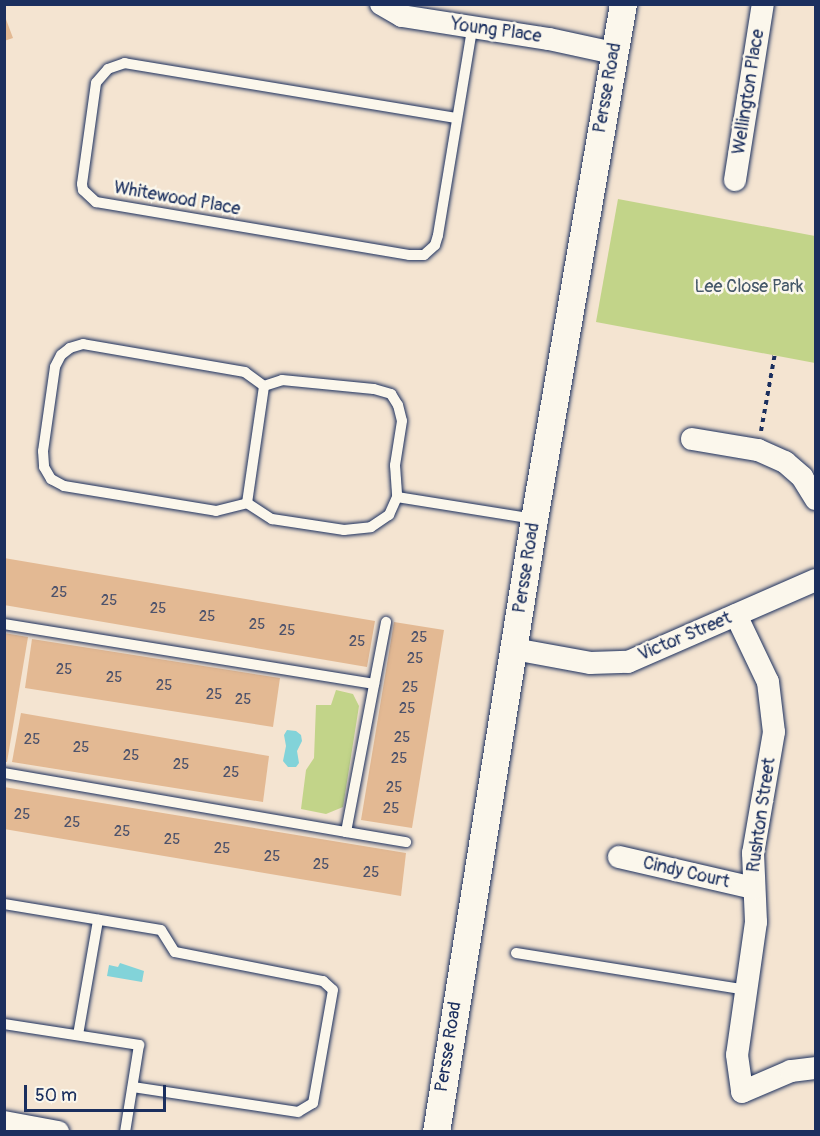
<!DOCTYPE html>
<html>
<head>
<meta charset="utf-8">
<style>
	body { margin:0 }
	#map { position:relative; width:820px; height:1136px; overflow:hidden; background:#f4e4d1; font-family:Pangolin,sans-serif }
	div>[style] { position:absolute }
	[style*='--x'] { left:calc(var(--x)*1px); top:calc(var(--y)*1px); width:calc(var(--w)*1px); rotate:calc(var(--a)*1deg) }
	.green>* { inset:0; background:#c2d489 }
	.water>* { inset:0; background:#82d3d9 }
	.building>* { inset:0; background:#e3b993 }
	.path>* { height:4px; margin-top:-2px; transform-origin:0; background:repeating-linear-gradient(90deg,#1b2f5e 0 4.5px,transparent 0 9px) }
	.roads { filter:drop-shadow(0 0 2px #1b2f5e) drop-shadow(0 0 2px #1b2f5e) }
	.service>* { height:10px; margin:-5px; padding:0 5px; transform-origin:5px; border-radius:5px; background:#fbf7ec }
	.minor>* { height:22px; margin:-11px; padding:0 11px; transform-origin:11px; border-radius:11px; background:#fbf7ec }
	.tertiary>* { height:27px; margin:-13.5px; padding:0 13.5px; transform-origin:13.5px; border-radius:13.5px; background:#fbf7ec }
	span { translate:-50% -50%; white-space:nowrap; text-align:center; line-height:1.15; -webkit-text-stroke:5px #fbf7ec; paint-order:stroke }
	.number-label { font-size:15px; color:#4d526b }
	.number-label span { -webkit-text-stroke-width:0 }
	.street-label { font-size:18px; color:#1b2f5e }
	.park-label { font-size:18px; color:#455869 }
	.frame { position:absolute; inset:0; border:6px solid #1b2f5e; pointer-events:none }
	.scale { position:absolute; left:24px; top:1085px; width:142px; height:27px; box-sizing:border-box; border:3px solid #1b2f5e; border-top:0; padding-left:8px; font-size:18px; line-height:21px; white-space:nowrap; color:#1b2f5e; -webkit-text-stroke:4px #fbf7ec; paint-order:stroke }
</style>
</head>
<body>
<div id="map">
	<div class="green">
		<div style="clip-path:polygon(618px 199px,815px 236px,815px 363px,596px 322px)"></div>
		<div style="clip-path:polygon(336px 690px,353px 694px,359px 706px,343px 807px,326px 814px,301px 809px,306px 770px,314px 758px,316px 705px,331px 705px)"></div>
	</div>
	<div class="water">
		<div style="clip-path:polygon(287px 730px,296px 731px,301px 735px,302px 741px,297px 751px,299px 763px,296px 767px,288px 767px,283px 761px,286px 746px,284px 735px)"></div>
		<div style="clip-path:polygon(120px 963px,144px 971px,142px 982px,107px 976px,109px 965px,118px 967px)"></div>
	</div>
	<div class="building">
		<div style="clip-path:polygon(4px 14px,13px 38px,4px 41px)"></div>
		<div style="clip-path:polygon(4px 558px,375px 621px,367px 667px,4px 605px)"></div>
		<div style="clip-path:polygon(394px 622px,444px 630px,412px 828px,361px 820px)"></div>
		<div style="clip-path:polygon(4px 633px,28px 637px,7px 762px,4px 762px)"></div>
		<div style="clip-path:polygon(32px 639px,280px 678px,273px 727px,25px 688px)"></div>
		<div style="clip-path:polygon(21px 713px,269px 756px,263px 802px,12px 762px)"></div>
		<div style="clip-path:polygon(4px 787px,406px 853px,401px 896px,4px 829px)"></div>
	</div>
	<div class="path">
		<div style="--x:761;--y:431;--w:79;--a:-79.8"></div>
	</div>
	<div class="roads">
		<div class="service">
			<div style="--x:456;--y:118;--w:336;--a:-170.6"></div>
			<div style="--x:125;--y:63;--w:18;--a:161"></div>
			<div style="--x:108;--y:69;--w:18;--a:131"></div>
			<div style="--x:96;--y:83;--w:102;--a:97.9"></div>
			<div style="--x:82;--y:184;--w:6;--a:81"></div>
			<div style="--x:83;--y:190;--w:18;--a:43"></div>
			<div style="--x:96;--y:202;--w:317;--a:9.6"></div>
			<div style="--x:409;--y:255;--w:15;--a:0"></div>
			<div style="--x:424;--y:255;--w:15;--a:-42"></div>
			<div style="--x:435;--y:245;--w:10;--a:-73"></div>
			<div style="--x:438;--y:235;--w:209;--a:-80.6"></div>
			<div style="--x:264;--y:386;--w:24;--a:-144"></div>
			<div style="--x:245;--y:372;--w:164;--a:-170.2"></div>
			<div style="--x:83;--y:344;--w:14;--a:163"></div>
			<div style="--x:70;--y:348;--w:11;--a:142"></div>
			<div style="--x:61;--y:355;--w:13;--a:117"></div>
			<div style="--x:55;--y:367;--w:85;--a:98.1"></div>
			<div style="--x:43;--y:451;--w:16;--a:86"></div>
			<div style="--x:44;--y:467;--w:14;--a:60"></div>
			<div style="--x:51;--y:479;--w:15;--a:28"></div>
			<div style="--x:64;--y:486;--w:154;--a:9.3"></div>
			<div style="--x:216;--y:511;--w:32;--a:-14"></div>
			<div style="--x:247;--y:503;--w:30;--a:33"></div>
			<div style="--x:272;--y:519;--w:73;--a:8.7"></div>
			<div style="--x:344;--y:530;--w:27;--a:-6"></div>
			<div style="--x:371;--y:527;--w:22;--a:-34"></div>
			<div style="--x:389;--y:515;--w:20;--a:-66"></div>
			<div style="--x:397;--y:497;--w:139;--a:9.1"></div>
			<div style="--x:264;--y:386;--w:19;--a:-18"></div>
			<div style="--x:282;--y:380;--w:92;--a:5.6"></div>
			<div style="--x:374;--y:389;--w:18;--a:16"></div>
			<div style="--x:391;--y:394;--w:13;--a:58"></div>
			<div style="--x:398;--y:405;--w:16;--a:76"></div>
			<div style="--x:402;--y:421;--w:45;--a:99"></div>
			<div style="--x:395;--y:465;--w:32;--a:86"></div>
			<div style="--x:247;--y:503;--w:118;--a:-81.7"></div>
			<div style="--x:4;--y:624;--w:375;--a:9.2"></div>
			<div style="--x:4;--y:773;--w:347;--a:9.8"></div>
			<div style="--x:346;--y:832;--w:214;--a:-79.2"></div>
			<div style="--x:346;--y:832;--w:61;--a:9.5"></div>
			<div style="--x:4;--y:904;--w:159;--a:9.4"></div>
			<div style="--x:161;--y:930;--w:26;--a:58"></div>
			<div style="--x:175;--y:952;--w:151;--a:11.1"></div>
			<div style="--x:323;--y:981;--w:13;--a:42"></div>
			<div style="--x:333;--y:990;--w:115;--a:100"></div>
			<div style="--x:313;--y:1103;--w:17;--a:149"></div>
			<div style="--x:298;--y:1112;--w:167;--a:-171.4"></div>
			<div style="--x:516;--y:953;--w:234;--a:9.1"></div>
			<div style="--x:4;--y:1024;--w:137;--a:8.8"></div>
			<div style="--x:139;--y:1045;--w:88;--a:99.1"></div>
			<div style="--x:78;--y:1035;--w:117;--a:-80.1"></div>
		</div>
		<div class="minor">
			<div style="--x:381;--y:4;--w:24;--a:30"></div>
			<div style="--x:402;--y:16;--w:149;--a:8.9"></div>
			<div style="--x:549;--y:39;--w:66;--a:12.2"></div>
			<div style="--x:735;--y:180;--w:178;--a:-81"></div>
			<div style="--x:692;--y:439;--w:67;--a:9.5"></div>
			<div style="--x:758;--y:450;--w:30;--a:24"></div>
			<div style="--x:785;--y:462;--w:23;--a:41"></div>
			<div style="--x:802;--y:477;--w:26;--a:58"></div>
			<div style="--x:736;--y:615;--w:74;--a:64.5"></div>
			<div style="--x:768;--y:682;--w:50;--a:83.2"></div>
			<div style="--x:774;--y:732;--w:123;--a:99.8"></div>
			<div style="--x:753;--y:853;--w:69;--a:87.5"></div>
			<div style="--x:756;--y:922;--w:134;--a:98.1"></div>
			<div style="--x:737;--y:1055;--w:37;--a:82"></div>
			<div style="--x:742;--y:1092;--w:53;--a:-23.2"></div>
			<div style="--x:791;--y:1071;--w:25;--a:-7"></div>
			<div style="--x:514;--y:649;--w:77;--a:10.4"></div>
			<div style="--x:590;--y:663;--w:38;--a:-2"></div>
			<div style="--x:628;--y:662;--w:205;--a:-23.6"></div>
			<div style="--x:619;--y:857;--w:138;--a:13"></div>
			<div style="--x:4;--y:1122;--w:55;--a:10.5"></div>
		</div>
		<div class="tertiary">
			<div style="--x:436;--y:1132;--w:621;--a:-80.92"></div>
			<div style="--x:534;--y:519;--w:523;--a:-80.2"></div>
		</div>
	</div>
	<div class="number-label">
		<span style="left:59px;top:593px">25</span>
		<span style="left:109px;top:601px">25</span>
		<span style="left:158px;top:609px">25</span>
		<span style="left:207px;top:617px">25</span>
		<span style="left:257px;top:625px">25</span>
		<span style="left:287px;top:631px">25</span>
		<span style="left:419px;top:638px">25</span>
		<span style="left:357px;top:642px">25</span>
		<span style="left:415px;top:659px">25</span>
		<span style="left:64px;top:670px">25</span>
		<span style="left:114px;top:678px">25</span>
		<span style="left:164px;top:686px">25</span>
		<span style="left:410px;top:688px">25</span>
		<span style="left:214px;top:695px">25</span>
		<span style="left:243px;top:700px">25</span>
		<span style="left:407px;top:709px">25</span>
		<span style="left:402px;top:738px">25</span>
		<span style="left:32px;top:740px">25</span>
		<span style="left:81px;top:748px">25</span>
		<span style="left:131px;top:756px">25</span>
		<span style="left:399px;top:759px">25</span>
		<span style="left:181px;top:765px">25</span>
		<span style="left:231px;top:773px">25</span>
		<span style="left:394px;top:788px">25</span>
		<span style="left:391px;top:809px">25</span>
		<span style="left:22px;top:815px">25</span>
		<span style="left:72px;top:823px">25</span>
		<span style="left:122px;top:832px">25</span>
		<span style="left:172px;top:840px">25</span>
		<span style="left:222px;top:849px">25</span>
		<span style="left:272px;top:857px">25</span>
		<span style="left:321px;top:865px">25</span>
		<span style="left:371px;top:873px">25</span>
	</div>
	<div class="street-label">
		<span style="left:496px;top:31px;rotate:8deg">Young Place</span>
		<span style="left:608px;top:88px;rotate:-80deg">Persse Road</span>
		<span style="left:749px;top:92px;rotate:-81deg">Wellington Place</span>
		<span style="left:177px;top:199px;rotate:10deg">Whitewood Place</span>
		<span style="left:527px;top:568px;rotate:-81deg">Persse Road</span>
		<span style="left:685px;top:637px;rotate:-23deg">Victor Street</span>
		<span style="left:762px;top:815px;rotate:-82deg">Rushton Street</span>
		<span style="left:686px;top:873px;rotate:13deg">Cindy Court</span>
		<span style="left:449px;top:1047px;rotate:-81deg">Persse Road</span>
	</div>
	<div class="park-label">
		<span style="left:749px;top:287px">Lee Close Park</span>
	</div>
	<div class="frame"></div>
	<div class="scale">50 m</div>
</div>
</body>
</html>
